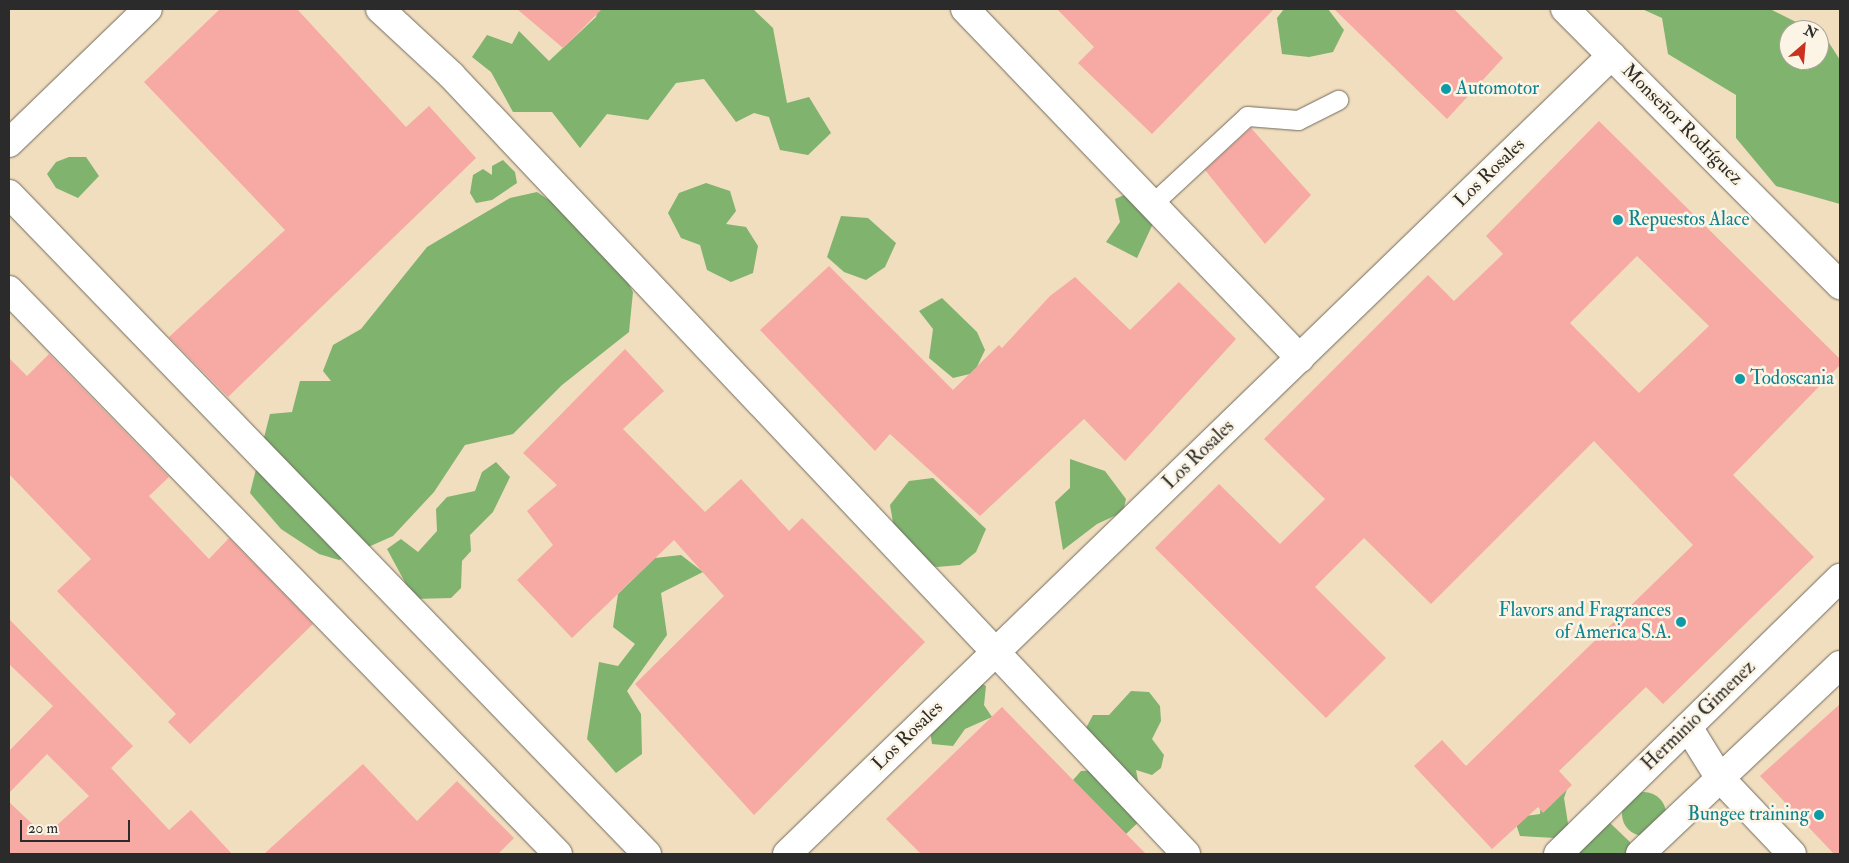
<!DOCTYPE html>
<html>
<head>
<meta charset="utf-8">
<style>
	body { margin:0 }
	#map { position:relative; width:1849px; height:863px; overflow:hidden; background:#f1debe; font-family:"IM FELL Double Pica",serif }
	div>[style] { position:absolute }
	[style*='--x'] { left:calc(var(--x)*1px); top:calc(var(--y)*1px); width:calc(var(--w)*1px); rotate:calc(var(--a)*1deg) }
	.forest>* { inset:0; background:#7fb36e }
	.round { border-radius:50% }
	.building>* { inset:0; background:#f7a9a4 }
	.roads { filter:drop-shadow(0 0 1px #706a5e) drop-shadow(0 0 1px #706a5e) }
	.lane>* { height:19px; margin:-9.5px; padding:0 9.5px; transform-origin:9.5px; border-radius:9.5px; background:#fff }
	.street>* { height:28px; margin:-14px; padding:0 14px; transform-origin:14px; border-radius:14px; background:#fff }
	.secondary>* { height:28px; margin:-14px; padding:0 14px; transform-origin:14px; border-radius:14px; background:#fff }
	.dots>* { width:14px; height:14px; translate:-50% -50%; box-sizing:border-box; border:2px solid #fcf5e5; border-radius:50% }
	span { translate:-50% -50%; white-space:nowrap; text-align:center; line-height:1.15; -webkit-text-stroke:5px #fcf5e5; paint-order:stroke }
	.culture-label { font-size:19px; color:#0d838f }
	.left { translate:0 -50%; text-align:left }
	.right { translate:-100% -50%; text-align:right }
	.street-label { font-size:19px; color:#2b2b2b }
	.frame { position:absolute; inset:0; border:10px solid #2b2b2b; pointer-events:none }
	.north { position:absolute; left:1779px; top:20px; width:50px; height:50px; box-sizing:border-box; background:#fcf5e5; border:1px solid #a8a49b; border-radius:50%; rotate:27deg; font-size:14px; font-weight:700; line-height:20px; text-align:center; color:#2b2b2b }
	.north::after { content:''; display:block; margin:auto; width:18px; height:22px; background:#c8321e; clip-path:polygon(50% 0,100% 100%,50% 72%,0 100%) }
	.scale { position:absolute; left:20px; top:820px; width:110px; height:22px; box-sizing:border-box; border:2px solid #2b2b2b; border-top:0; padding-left:6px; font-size:15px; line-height:18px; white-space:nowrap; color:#2b2b2b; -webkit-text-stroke:4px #fcf5e5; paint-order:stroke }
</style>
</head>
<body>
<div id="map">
	<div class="forest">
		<div style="clip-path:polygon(598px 9px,753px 9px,773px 28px,787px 103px,809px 97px,831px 133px,808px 155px,780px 150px,769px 117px,754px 113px,736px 122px,704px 79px,676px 83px,648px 120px,607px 114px,580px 148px,552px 112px,513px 112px,491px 72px,472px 57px,487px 35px,512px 44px,519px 31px,549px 61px,596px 17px)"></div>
		<div style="clip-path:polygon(1284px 9px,1328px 9px,1344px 30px,1333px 52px,1309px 57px,1282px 54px,1277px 18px)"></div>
		<div style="clip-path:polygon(1642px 9px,1770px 9px,1812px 30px,1789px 30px,1789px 60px,1819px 60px,1819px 33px,1824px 35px,1840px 60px,1840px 204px,1776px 186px,1736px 138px,1736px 95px,1668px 54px,1662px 18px)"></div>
		<div style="clip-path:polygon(69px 157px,86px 157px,99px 176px,78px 198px,56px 188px,47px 174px,56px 162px)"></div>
		<div style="clip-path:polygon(503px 160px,515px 172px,517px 183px,492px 200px,476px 203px,470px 193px,473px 175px,483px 169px,492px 175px,492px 166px)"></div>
		<div style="clip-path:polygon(706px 183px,730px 191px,736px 211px,726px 224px,746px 227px,758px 246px,753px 273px,731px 282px,707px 270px,700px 245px,681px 238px,668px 213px,679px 193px)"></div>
		<div style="clip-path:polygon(537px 192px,603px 236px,633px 292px,629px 332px,562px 385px,513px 434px,465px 445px,434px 492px,393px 536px,339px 560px,319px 554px,281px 529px,250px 493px,270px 414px,292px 412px,300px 381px,331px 381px,323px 371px,333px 345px,361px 329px,427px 247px,510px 198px)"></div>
		<div style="clip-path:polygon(1131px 192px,1157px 215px,1137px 258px,1106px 242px,1120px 222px,1115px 199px)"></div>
		<div style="clip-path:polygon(841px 216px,868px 218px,896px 243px,885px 267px,866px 280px,844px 272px,827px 257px)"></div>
		<div style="clip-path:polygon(942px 298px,977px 332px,985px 350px,974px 373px,953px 378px,929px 358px,933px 329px,919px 311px)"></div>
		<div style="clip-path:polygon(1070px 459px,1105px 471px,1126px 499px,1123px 512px,1097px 524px,1063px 550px,1055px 502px,1070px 488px)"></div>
		<div style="clip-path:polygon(496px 462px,510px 477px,493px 512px,470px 535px,471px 551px,462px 561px,461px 588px,451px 598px,414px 599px,387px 549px,401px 539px,418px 552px,437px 531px,436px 509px,447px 497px,475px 491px,482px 472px)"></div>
		<div style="clip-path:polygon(933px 478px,986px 529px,976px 552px,960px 565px,937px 567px,907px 556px,895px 534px,890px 505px,909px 481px)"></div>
		<div style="clip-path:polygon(681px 555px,703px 572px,661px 593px,667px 635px,627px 691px,641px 714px,642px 754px,616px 773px,587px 739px,599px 662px,618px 666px,635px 644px,613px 627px,618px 594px,655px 558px)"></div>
		<div style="clip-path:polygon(979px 682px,986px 686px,984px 705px,992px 717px,965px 729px,953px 746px,932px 744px,930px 731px)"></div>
		<div style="clip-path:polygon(1131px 691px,1149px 692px,1160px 706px,1161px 721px,1152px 739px,1164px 755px,1161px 768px,1152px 775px,1136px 770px,1145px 816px,1126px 834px,1073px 780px,1081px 771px,1102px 770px,1083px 743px,1086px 728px,1093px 715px,1109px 715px)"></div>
		<div style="clip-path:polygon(1567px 789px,1564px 798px,1569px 830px,1555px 838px,1520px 836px,1516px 824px,1525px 816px,1540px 814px,1541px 800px)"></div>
		<div class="round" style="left:1622px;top:792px;width:44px;height:44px"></div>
		<div style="clip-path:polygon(1609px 822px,1630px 842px,1631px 854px,1572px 854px)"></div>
	</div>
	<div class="building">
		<div style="clip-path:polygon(220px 9px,297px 9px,406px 127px,429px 106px,476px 158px,228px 397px,169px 337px,285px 230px,144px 82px)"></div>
		<div style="clip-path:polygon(517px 9px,602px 9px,563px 48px)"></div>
		<div style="clip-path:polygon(1057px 9px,1274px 9px,1152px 134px,1078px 63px,1094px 47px)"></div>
		<div style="clip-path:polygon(1334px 9px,1454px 9px,1503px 58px,1447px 119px)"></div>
		<div style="clip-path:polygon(evenodd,1599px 121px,1840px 359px,1840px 365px,1733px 475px,1814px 557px,1663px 704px,1646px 687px,1559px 771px,1572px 785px,1543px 813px,1538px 807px,1492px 849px,1414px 766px,1442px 740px,1466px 766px,1693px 545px,1594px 441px,1431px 604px,1364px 538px,1315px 587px,1386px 658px,1326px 718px,1155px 548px,1219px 484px,1280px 544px,1325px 499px,1264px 439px,1428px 275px,1454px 301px,1503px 254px,1486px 236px,1599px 121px,1637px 256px,1709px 326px,1639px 393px,1570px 323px,1637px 256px)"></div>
		<div style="clip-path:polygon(1251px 128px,1311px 195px,1265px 244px,1205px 170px)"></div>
		<div style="clip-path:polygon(829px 266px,953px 390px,999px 345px,1002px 348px,1050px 296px,1075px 277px,1130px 330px,1179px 282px,1236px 339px,1125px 461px,1084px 419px,980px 516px,890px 434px,875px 451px,760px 330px)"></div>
		<div style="clip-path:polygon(625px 349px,664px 391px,623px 429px,705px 512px,741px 479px,789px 531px,802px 518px,925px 642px,754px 815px,635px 684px,724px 596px,674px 540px,572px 638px,517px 580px,553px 545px,527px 511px,557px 485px,523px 453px)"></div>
		<div style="clip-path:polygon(49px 354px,169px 477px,149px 496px,209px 559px,229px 538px,313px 624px,190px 744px,168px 722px,176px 714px,57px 591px,91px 559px,9px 474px,9px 358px,27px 376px)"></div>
		<div style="clip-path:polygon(9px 619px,133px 746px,111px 768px,169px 830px,191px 810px,232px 854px,9px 854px,9px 802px,45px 836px,89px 796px,47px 754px,9px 793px,9px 751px,53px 706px,9px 664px)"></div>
		<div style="clip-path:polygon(1840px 704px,1840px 854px,1834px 854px,1760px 776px)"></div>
		<div style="clip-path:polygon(1002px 707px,1073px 780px,1146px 854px,921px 854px,886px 819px)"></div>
		<div style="clip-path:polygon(363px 764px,417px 821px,457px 781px,514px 838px,498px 854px,264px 854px)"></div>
	</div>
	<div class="roads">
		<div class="lane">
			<div style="--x:1152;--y:204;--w:129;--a:-42.8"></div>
			<div style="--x:1247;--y:116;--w:51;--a:4.5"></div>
			<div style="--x:1298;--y:120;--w:45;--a:-26.6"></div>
		</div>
		<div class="street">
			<div style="--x:380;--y:9;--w:97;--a:42.9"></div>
			<div style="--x:451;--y:75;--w:1071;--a:46.66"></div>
			<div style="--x:965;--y:9;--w:484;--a:46.2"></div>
			<div style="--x:9;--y:194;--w:918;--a:45.97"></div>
			<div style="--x:9;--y:290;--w:787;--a:45.77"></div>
			<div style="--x:1688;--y:727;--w:59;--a:58.2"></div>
			<div style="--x:1719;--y:777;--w:106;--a:46.5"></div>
			<div style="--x:787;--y:854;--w:1148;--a:-44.08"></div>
			<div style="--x:1558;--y:854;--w:395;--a:-44.4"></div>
			<div style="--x:1640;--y:854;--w:275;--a:-43.4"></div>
		</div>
		<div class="secondary">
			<div style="--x:1565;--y:9;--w:390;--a:45.1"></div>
			<div style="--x:9;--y:143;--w:193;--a:-44"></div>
		</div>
	</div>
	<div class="dots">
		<div style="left:1446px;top:89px;background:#0f9aa8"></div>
		<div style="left:1618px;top:220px;background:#0f9aa8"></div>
		<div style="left:1740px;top:379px;background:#0f9aa8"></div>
		<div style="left:1681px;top:622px;background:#0f9aa8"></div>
		<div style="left:1819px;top:815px;background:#0f9aa8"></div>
	</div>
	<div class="culture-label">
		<span class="left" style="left:1456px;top:89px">Automotor</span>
		<span class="left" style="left:1628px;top:220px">Repuestos Alace</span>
		<span class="left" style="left:1750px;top:379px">Todoscania</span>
		<span class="right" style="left:1671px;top:622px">Flavors and Fragrances<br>of America S.A.</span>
		<span class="right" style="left:1809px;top:815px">Bungee training</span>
	</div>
	<div class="street-label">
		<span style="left:1682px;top:125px;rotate:45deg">Monseñor Rodríguez</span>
		<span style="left:1490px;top:173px;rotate:-44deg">Los Rosales</span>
		<span style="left:1199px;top:455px;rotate:-44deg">Los Rosales</span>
		<span style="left:1699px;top:716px;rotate:-44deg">Herminio Gimenez</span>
		<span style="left:908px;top:736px;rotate:-44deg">Los Rosales</span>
	</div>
	<div class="frame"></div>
	<div class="north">N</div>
	<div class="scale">20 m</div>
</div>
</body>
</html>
